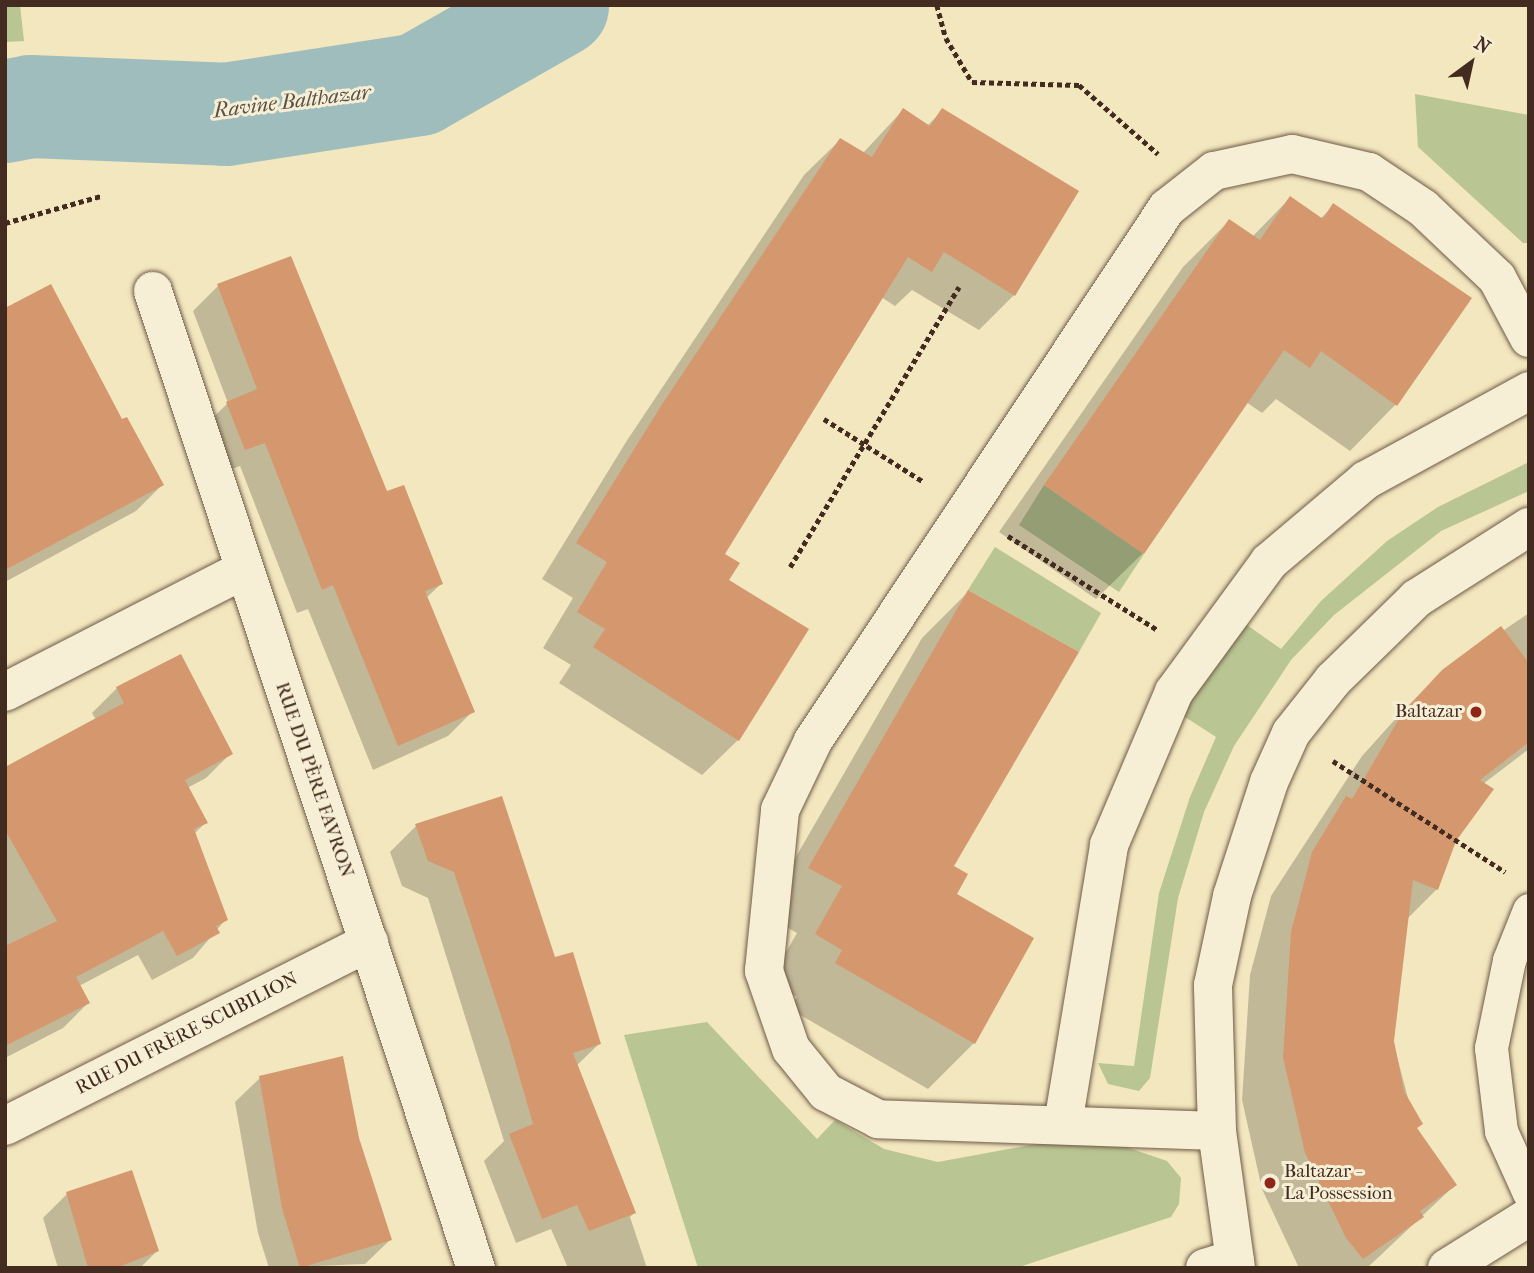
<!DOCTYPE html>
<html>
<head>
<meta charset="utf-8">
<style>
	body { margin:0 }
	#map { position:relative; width:1534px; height:1273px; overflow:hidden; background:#f2e7be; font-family:"IM FELL French Canon",serif }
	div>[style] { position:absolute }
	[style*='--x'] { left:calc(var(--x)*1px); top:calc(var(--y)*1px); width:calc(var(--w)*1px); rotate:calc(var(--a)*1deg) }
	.green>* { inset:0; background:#b9c592 }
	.shadow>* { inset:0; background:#0003 }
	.river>* { height:103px; margin:-51.5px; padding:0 51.5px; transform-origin:51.5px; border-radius:51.5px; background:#a0bdbd }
	.building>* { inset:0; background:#d5976d }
	.path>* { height:4.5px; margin-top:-2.25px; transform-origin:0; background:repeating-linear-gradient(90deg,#432b20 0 5px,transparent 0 8.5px) }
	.roads { filter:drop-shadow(0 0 2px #6f5a48) drop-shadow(0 0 2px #6f5a48) }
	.lane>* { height:33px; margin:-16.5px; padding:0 16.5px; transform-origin:16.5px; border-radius:16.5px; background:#f7efd5 }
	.street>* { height:38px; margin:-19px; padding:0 19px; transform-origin:19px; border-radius:19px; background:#f7efd5 }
	.dots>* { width:19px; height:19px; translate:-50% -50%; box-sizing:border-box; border:4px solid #f7efd5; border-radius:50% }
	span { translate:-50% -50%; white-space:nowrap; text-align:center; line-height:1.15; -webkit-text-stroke:6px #f7efd5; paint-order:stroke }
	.poi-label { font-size:19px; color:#432b20 }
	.right { translate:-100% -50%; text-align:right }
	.left { translate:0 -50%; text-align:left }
	.street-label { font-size:19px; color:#432b20 }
	.water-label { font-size:21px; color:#5a5047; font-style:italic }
	.frame { position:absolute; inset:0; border:7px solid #432b20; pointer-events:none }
	.north { position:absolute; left:1436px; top:28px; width:70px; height:70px; -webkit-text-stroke:5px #f7efd5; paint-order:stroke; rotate:33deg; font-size:19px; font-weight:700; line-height:28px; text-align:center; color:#432b20 }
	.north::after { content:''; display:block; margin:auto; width:24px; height:32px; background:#432b20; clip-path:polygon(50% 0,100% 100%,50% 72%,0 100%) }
</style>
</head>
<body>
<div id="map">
	<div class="green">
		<div style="clip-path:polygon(5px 5px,20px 5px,24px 41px,5px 42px)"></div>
		<div style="clip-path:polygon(1415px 94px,1529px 115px,1529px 243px,1523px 243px,1418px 147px)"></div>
		<div style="clip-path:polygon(1529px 462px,1529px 491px,1441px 531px,1334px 615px,1291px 660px,1234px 746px,1204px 812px,1178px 898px,1150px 1078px,1139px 1091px,1108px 1084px,1098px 1063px,1134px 1066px,1159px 893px,1190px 797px,1216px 737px,1182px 715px,1240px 620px,1281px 649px,1321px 601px,1387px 541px,1438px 507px)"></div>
		<div style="clip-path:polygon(1044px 485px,1144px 554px,1119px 592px,1019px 525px)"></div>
		<div style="clip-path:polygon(995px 547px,1101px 613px,1079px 652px,968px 590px)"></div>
		<div style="clip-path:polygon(707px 1022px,817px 1139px,835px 1120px,884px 1149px,938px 1162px,1052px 1141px,1120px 1145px,1167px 1161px,1181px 1178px,1179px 1204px,1171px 1217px,1016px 1268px,698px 1268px,624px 1035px)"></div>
	</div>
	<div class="shadow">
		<div style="clip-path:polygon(903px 110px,927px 126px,942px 111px,1014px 295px,979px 330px,912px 290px,895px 306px,881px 297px,722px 555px,738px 740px,702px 775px,559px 683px,571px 665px,543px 648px,573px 598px,542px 579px,626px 442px,804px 175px,840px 140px,863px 153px)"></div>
		<div style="clip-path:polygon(1290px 198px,1320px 219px,1333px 206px,1396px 404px,1350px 451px,1276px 399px,1262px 413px,1246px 402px,1143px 553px,1096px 599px,999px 532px,1183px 267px,1229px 221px,1252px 237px)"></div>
		<div style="clip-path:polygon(218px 286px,386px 493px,441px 584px,426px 598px,473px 711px,448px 736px,373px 770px,308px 609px,297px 613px,240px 466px,220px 474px,202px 428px,228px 403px,193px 311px)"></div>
		<div style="clip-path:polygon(5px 309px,121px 422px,162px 485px,136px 511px,5px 582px)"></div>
		<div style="clip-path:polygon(968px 592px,952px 866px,974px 1043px,928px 1089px,790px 1009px,797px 997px,770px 980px,797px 933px,763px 914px,922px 638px)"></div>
		<div style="clip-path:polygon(1529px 613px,1529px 749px,1483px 784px,1455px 840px,1437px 889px,1407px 919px,1393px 1041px,1416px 1129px,1455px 1185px,1367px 1268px,1299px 1268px,1262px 1189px,1242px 1100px,1250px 975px,1271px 896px,1362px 756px,1399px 715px,1441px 673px)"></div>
		<div style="clip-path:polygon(117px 688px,231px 753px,206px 778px,187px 788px,205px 823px,194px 834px,226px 919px,193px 958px,152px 980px,138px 955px,79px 986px,88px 1003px,63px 1028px,5px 1058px,5px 770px,96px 720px,92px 713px)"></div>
		<div style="clip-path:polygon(416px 826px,554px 959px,599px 1044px,576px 1066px,634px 1213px,630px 1217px,647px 1268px,568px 1268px,551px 1229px,516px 1243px,484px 1161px,504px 1141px,428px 898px,402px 886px,390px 852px)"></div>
		<div style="clip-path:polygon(260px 1078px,358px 1138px,390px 1240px,365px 1264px,269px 1268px,258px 1233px,235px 1102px)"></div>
		<div style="clip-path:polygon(67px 1194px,157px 1251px,140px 1268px,58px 1268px,43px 1218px)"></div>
	</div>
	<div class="river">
		<div style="--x:5;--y:111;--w:25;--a:-11"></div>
		<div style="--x:30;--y:106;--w:195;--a:2.3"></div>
		<div style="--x:225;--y:114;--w:195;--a:-8.8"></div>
		<div style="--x:418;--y:84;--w:160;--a:-29.6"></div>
	</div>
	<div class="building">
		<div style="clip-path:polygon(903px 108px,930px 126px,942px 108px,1079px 191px,1015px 296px,944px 252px,932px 272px,908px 257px,725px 554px,740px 563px,729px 580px,809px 629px,739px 741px,593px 647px,605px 629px,577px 612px,607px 562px,576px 543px,661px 406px,840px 138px,872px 157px)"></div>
		<div style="clip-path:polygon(1290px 196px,1323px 219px,1333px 203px,1472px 298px,1397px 406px,1321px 351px,1310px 368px,1284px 350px,1144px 554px,1044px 485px,1229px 219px,1260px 240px)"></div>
		<div style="clip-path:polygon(291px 256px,387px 491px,404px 485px,443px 584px,425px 591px,475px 712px,398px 746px,333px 585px,322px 590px,265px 443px,245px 450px,226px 402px,257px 389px,217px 284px)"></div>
		<div style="clip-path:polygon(51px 284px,122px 419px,127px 417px,164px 485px,5px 570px,5px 308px)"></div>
		<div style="clip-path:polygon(968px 590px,1079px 652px,954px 866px,968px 874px,957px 894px,1034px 938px,975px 1044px,835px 963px,842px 950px,815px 934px,842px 886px,808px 868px)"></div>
		<div style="clip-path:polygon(1501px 626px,1529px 663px,1529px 742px,1480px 780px,1494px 789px,1456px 841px,1438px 890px,1413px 880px,1394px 1041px,1404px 1091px,1423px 1124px,1417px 1128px,1457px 1185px,1420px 1211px,1424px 1217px,1363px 1259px,1346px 1238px,1305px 1153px,1283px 1057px,1291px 932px,1312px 852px,1346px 796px,1352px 799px,1403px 712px,1442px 670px)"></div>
		<div style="clip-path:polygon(181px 654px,233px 754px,185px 780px,208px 823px,194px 829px,228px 920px,216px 926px,220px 933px,177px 956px,163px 931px,76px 977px,90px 1003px,5px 1046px,5px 946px,57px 921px,5px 830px,5px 767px,124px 703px,116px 687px)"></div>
		<div style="clip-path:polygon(502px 796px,555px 957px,573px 952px,601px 1044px,573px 1053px,636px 1213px,589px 1231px,577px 1205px,542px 1219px,509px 1134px,533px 1124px,508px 1037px,454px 872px,428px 861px,415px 824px)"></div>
		<div style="clip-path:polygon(343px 1056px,359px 1138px,392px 1240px,300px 1268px,282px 1208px,259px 1076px)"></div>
		<div style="clip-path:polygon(132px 1170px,159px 1251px,116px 1268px,88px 1268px,66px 1192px)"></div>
	</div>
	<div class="path">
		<div style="--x:937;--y:5;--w:34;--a:75"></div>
		<div style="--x:946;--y:38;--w:51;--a:59.4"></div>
		<div style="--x:972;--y:82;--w:107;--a:1.6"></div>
		<div style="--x:1079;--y:85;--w:105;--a:41.1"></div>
		<div style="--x:5;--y:223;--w:100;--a:-15.7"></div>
		<div style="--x:824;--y:419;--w:118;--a:32.2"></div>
		<div style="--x:1008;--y:536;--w:177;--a:32.1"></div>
		<div style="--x:790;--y:567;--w:327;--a:-58.9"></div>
		<div style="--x:1333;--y:761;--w:205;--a:32.8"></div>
	</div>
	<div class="roads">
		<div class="lane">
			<div style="--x:1529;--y:910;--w:54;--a:111.8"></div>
			<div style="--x:1509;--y:960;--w:90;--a:101.6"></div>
			<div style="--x:1491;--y:1048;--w:84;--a:83.1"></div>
			<div style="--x:1501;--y:1131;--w:68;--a:65.7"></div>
		</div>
		<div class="street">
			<div style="--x:153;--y:291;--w:1029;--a:71.71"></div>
			<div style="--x:5;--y:692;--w:267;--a:-27.1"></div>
			<div style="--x:1063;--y:1124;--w:283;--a:-80.6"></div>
			<div style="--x:1109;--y:845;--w:166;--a:-67"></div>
			<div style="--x:1174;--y:692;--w:161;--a:-53.8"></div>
			<div style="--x:1269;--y:562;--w:127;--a:-40.2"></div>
			<div style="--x:1366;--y:480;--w:186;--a:-28.6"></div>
			<div style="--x:5;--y:1126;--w:408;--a:-26.8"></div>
			<div style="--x:1217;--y:1131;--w:339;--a:-178"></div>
			<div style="--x:878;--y:1119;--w:59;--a:-152.6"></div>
			<div style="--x:826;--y:1092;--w:55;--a:-129.1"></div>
			<div style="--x:791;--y:1049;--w:83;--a:-109.1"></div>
			<div style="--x:764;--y:971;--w:162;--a:-84.3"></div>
			<div style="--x:780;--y:810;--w:76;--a:-64.4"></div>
			<div style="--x:813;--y:741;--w:640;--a:-56.41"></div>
			<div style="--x:1167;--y:208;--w:60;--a:-38.2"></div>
			<div style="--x:1214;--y:171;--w:80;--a:-12.3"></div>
			<div style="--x:1292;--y:154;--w:79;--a:13.2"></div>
			<div style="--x:1369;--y:172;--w:65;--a:33.7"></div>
			<div style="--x:1423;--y:208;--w:102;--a:43.4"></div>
			<div style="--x:1497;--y:278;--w:68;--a:61.9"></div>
			<div style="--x:1205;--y:1268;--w:31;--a:-17"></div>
			<div style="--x:1236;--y:1268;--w:138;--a:-97.9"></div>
			<div style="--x:1217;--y:1131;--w:146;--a:-91.6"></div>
			<div style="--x:1213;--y:985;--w:91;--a:-77.9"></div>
			<div style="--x:1232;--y:896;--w:120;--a:-72"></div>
			<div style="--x:1269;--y:782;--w:54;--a:-65.8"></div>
			<div style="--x:1291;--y:733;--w:68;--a:-51.6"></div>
			<div style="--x:1333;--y:680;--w:117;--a:-44.3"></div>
			<div style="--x:1417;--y:598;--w:133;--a:-32.4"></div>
			<div style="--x:1447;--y:1268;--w:97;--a:-31.9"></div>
		</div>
	</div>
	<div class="dots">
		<div style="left:1476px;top:712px;background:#8f2418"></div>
		<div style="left:1270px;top:1183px;background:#8f2418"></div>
	</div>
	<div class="poi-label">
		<span class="right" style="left:1462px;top:712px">Baltazar</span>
		<span class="left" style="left:1284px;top:1183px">Baltazar -<br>La Possession</span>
	</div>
	<div class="street-label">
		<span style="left:314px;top:780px;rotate:71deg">RUE DU PÈRE FAVRON</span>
		<span style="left:187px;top:1034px;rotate:-27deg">RUE DU FRÈRE SCUBILION</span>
	</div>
	<div class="water-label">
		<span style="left:292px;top:101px;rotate:-7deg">Ravine Balthazar</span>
	</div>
	<div class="frame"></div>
	<div class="north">N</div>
</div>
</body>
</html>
